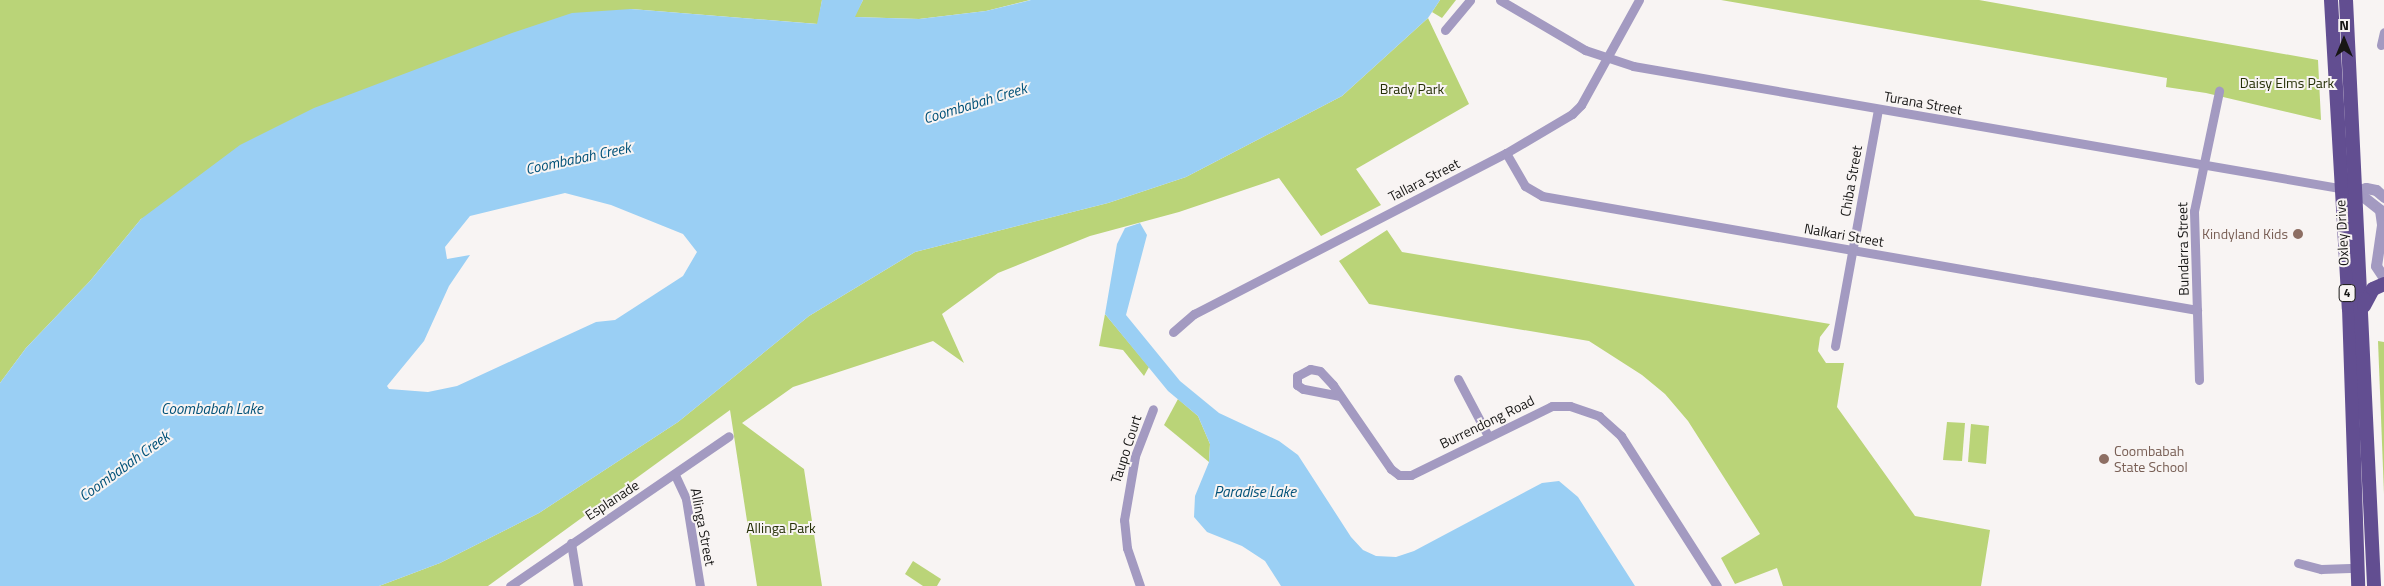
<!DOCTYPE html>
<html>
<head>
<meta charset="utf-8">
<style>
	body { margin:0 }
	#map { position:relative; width:2384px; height:586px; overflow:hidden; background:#f8f4f3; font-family:"Titillium Web",sans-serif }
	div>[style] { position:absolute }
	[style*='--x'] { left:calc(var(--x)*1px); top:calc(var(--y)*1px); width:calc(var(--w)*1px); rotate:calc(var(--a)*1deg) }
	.green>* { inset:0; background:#bad478 }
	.water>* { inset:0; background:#9acff4 }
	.minor>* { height:9px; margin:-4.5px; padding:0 4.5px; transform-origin:4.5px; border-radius:4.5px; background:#a39ac1 }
	.tertiary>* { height:11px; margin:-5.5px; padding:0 5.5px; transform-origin:5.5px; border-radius:5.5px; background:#a39ac1 }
	.primary>* { height:14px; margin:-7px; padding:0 7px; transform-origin:7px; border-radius:7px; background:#624e91 }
	.dots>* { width:14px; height:14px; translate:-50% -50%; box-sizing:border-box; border:2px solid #f8f4f3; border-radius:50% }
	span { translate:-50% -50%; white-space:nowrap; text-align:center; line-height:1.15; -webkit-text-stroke:4px #f8f4f3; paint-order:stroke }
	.shield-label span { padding:1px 4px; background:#f8f4f3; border:1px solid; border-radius:4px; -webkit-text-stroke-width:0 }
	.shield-label { font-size:12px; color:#171615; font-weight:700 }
	.park-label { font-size:14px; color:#252f06 }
	.street-label { font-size:14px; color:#171615 }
	.education-label { font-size:14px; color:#785e54 }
	.right { translate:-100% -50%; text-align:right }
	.left { translate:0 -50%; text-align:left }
	.water-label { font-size:15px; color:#005178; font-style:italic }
	.north { position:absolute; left:2319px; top:15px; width:50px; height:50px; -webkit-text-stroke:4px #f8f4f3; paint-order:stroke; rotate:0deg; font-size:14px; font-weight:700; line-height:20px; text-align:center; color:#171615 }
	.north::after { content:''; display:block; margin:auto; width:18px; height:22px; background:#171615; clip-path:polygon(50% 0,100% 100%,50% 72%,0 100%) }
</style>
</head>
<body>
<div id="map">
	<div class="green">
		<div style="clip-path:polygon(0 0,822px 0,818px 24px,631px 9px,141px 219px,90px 281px,26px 348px,0 383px)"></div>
		<div style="clip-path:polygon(863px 0,1030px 0,986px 11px,919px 19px,854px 17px)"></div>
		<div style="clip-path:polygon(1440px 0,1456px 0,1442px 18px,1432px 12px)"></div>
		<div style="clip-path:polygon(1721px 0,1979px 0,2318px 60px,2321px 120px,2206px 93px,2166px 87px,2167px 78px)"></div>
		<div style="clip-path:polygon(1428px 18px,1469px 104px,1356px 169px,1381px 205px,1321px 236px,1279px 178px,1179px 212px,1090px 236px,998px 273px,942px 314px,964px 363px,933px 341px,793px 387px,742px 423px,804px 469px,822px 586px,757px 586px,730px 410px,488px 586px,379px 586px,440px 563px,539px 513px,678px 422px,809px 316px,915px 252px,1108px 203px,1186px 177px,1342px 96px)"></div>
		<div style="clip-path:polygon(1387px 230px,1402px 252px,1830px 324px,1820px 337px,1818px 351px,1826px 363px,1844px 363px,1837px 407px,1915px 516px,1990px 530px,1981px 586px,1783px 586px,1777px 568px,1735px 584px,1721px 558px,1760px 534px,1688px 421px,1665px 394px,1642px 375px,1589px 341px,1369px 304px,1339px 261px)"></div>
		<div style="clip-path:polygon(1105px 314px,1149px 367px,1144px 376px,1123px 350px,1099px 346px)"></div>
		<div style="clip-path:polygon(2378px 341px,2384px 342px,2384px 494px)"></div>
		<div style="clip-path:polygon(1178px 399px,1198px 416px,1210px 444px,1209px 462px,1164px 425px)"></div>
		<div style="clip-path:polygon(1947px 422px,1965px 423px,1962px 461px,1943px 460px)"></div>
		<div style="clip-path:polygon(1971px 424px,1989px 426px,1986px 464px,1968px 462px)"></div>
		<div style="clip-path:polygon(913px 561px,941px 579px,937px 586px,923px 586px,905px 574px)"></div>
	</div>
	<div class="water">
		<div style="clip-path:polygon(evenodd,822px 0,863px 0,855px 17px,919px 19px,986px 11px,1031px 0,1440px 0,1428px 18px,1342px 96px,1186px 177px,1108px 203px,915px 252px,809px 316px,678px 422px,539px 513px,440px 563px,379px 586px,0 586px,0 383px,26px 348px,90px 281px,141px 219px,240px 145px,314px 108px,512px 33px,572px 13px,631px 9px,817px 24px,822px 0,565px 193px,611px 205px,683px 234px,697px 252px,683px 276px,615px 320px,596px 322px,457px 386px,428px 392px,389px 389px,387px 386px,424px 341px,449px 286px,470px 255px,447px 259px,445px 247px,470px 216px,565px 193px)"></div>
		<div style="clip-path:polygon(1140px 223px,1147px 235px,1126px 315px,1180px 381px,1219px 413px,1279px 441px,1298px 455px,1351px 537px,1363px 550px,1376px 556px,1396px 557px,1414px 551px,1542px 483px,1559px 481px,1578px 497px,1635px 586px,1281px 586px,1265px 561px,1242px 546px,1207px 532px,1194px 517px,1195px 496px,1209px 462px,1210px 444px,1198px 416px,1168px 391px,1105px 314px,1117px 244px,1125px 228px)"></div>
	</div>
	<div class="minor">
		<div style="--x:1500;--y:0;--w:99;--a:30.5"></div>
		<div style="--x:1585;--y:50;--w:51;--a:18.4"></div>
		<div style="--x:1633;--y:66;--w:723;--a:9.8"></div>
		<div style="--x:1445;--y:30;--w:39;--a:-50"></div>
		<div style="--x:2381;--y:45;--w:13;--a:-77"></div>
		<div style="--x:1506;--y:153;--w:38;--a:60"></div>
		<div style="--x:1525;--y:186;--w:20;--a:30"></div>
		<div style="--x:1542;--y:196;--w:665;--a:9.87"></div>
		<div style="--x:1173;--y:332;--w:28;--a:-41"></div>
		<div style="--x:1194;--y:314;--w:351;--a:-27.3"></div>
		<div style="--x:1506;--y:153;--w:77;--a:-30.6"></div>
		<div style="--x:1572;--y:114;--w:13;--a:-45"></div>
		<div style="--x:1581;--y:105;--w:120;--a:-61.1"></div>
		<div style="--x:1835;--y:346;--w:241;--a:-79.7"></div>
		<div style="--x:1458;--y:379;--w:64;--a:62.2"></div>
		<div style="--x:2199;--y:380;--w:169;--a:-91.7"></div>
		<div style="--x:2194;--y:211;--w:123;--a:-78.2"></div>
		<div style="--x:1340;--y:396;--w:38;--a:-169"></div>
		<div style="--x:1303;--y:389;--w:7;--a:-146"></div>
		<div style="--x:1297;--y:385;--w:9;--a:-90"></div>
		<div style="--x:1297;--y:376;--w:15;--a:-28"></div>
		<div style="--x:1310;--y:369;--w:10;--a:11"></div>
		<div style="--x:1320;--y:371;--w:19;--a:47"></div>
		<div style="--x:1333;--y:385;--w:102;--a:55.4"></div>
		<div style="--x:1391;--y:469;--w:10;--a:37"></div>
		<div style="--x:1399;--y:475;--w:12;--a:0"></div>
		<div style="--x:1411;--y:475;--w:157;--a:-26.1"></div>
		<div style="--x:1552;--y:406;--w:18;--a:0"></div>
		<div style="--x:1570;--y:406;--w:31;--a:19"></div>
		<div style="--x:1599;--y:416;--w:30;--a:42"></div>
		<div style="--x:1621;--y:436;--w:178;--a:57.4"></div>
		<div style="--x:675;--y:475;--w:26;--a:65"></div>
		<div style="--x:686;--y:499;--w:88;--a:80.9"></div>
		<div style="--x:571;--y:543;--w:44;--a:80.8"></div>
		<div style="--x:2298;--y:563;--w:24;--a:15"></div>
		<div style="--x:2321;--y:569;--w:36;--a:-2"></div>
		<div style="--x:510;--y:586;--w:265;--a:-34.4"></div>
		<div style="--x:1140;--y:586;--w:40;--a:-108.9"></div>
		<div style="--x:1127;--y:548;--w:28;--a:-96"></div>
		<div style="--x:1124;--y:520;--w:65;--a:-80.2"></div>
		<div style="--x:1135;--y:456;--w:50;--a:-69"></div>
	</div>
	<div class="tertiary">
		<div style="--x:2356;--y:191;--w:31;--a:38"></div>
		<div style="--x:2380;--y:210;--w:15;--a:82"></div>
		<div style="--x:2382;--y:225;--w:41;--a:98.3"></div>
		<div style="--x:2376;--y:266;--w:14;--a:56"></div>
		<div style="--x:2356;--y:191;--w:10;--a:-17"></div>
		<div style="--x:2366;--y:188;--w:10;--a:11"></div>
		<div style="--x:2376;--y:190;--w:11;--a:41"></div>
	</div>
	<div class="primary">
		<div style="--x:2331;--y:0;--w:309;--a:86.7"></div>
		<div style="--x:2349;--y:308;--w:278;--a:88.1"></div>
		<div style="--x:2346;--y:0;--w:587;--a:87.26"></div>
		<div style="--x:2364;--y:306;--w:19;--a:-62"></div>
		<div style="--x:2373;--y:289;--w:12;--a:-24"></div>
	</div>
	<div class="dots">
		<div style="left:2298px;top:234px;background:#8d6e63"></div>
		<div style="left:2104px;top:459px;background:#8d6e63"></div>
	</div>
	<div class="shield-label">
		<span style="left:2347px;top:293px">4</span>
	</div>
	<div class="park-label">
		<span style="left:2287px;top:83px">Daisy Elms Park</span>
		<span style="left:1412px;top:89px">Brady Park</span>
		<span style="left:781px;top:528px">Allinga Park</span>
	</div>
	<div class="street-label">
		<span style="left:1923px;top:103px;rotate:10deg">Turana Street</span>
		<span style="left:1424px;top:180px;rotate:-27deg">Tallara Street</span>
		<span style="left:1851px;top:181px;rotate:-80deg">Chiba Street</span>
		<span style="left:2342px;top:233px;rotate:-93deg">Oxley Drive</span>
		<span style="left:1844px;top:235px;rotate:10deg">Nalkari Street</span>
		<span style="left:2183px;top:249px;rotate:-91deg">Bundarra Street</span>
		<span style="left:1487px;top:422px;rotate:-26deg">Burrendong Road</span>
		<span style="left:1126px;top:449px;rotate:-72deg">Taupo Court</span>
		<span style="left:612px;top:500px;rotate:-33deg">Esplanade</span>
		<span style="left:703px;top:527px;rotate:79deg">Allinga Street</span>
	</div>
	<div class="education-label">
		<span class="right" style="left:2288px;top:234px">Kindyland Kids</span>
		<span class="left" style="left:2114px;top:459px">Coombabah<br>State School</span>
	</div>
	<div class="water-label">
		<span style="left:975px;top:103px;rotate:-17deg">Coombabah Creek</span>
		<span style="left:578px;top:158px;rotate:-12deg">Coombabah Creek</span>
		<span style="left:212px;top:409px">Coombabah Lake</span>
		<span style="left:124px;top:466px;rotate:-36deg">Coombabah Creek</span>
		<span style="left:1255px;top:492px">Paradise Lake</span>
	</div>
	<div class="north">N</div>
</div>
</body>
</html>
